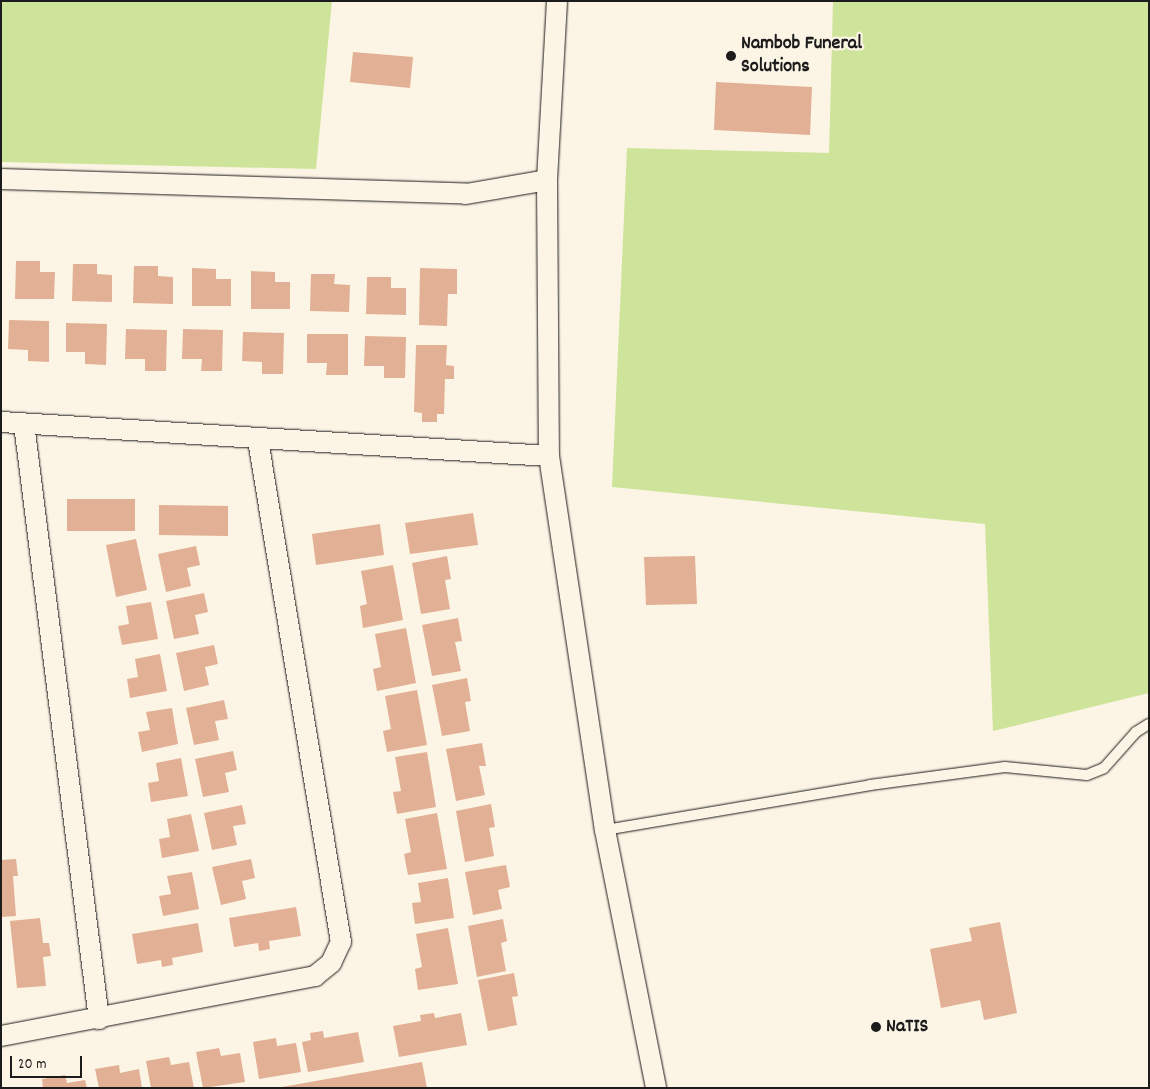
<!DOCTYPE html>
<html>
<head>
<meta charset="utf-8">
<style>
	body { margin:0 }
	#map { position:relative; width:1150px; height:1089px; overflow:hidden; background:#fcf5e5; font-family:Dekko,sans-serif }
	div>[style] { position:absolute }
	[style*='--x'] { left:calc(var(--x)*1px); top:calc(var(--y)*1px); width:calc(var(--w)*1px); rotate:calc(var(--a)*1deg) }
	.green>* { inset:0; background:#cde49a }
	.building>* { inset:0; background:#e2b094 }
	.roads { filter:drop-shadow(0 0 1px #1c1c1c) drop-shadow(0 0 1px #1c1c1c) }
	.service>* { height:10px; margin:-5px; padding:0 5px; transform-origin:5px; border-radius:5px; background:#fcf5e5 }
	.minor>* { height:20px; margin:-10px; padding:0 10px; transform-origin:10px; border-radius:10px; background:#fcf5e5 }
	.dots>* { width:14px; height:14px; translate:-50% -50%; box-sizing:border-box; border:2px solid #fcf5e5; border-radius:50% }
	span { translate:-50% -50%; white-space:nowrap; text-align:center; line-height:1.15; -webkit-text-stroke:4.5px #fcf5e5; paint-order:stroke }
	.poi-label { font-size:20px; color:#1c1c1c; font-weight:700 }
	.left { translate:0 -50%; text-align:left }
	.frame { position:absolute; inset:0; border:2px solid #1c1c1c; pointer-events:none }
	.scale { position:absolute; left:10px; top:1056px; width:72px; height:22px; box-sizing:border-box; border:2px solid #1c1c1c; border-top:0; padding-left:6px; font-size:15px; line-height:18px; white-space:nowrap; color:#1c1c1c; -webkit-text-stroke:4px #fcf5e5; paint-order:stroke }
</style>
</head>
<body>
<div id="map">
	<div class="green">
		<div style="clip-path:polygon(1px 1px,332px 1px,316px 169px,1px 162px)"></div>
		<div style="clip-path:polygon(833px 1px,1149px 1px,1149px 693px,993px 731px,985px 524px,612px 487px,627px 148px,829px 153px)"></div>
	</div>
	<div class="building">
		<div style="clip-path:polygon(353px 52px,413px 57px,410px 88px,350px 82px)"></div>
		<div style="clip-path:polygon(716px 82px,812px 87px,810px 135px,714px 130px)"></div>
		<div style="clip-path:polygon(16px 261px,40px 261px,40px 272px,55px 272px,54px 299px,15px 299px)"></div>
		<div style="clip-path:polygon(73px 264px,97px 264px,97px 274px,112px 275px,112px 302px,72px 301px)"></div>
		<div style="clip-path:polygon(134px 266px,158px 266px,158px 276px,173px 277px,173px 304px,133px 303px)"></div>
		<div style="clip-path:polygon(192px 268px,216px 269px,216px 279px,231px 279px,231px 306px,192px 306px)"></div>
		<div style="clip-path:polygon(420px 268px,457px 269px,457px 294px,448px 294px,447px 326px,419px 325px)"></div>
		<div style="clip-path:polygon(251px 271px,275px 272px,275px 282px,290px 282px,290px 309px,251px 309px)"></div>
		<div style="clip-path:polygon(311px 274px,335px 274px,334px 284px,350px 285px,349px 312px,310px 311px)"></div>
		<div style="clip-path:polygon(367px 277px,391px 277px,391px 288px,406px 288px,406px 315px,366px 314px)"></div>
		<div style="clip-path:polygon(9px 320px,49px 321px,49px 362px,28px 361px,28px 350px,8px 349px)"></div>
		<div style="clip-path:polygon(66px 323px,107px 324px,106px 365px,85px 364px,85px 352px,66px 352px)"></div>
		<div style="clip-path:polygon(126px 329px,167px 330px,166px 371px,145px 371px,145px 359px,125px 359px)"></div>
		<div style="clip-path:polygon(183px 329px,223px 330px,222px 371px,201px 371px,202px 359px,182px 359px)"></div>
		<div style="clip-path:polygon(243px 332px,284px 333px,283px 374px,262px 374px,262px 362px,242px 361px)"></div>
		<div style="clip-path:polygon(307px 334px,348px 334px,348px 375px,326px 375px,327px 363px,307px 363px)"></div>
		<div style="clip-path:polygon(365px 336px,406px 337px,405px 378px,384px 378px,384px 366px,364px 366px)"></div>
		<div style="clip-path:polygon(416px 345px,447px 345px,446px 365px,454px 366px,454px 379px,445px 379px,444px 414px,437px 414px,437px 422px,422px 422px,422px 413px,414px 412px)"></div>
		<div style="clip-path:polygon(67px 499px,135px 499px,135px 531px,67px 531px)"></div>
		<div style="clip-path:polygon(159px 505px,228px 506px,228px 536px,159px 535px)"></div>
		<div style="clip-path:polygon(473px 513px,478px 545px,410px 554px,405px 523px)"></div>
		<div style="clip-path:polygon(380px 524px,384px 555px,316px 565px,312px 534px)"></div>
		<div style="clip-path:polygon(136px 539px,147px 590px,116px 597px,106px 545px)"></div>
		<div style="clip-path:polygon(196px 546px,200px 565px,187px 568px,191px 586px,166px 592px,158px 554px)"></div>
		<div style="clip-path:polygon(447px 556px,451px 579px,445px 580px,450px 609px,421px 614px,412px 563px)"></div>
		<div style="clip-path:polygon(695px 556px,697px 604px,646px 605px,644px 557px)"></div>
		<div style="clip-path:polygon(393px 565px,403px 620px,363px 628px,360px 606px,367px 604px,361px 571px)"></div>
		<div style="clip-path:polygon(204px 593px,208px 612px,195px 615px,199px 634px,174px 639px,166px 601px)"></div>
		<div style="clip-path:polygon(151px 602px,158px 639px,122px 645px,118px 626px,129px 624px,126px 606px)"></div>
		<div style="clip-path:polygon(458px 618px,462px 641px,455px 642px,461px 671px,432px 676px,422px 625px)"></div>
		<div style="clip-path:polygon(406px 628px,416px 683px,377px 691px,373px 669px,381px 667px,375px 634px)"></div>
		<div style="clip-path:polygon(214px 645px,218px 664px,205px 667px,209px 685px,184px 691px,176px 653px)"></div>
		<div style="clip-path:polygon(160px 654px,167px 691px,130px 698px,127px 679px,138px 677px,135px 659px)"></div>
		<div style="clip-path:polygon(467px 678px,471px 701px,465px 702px,470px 731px,442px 736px,432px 685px)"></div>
		<div style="clip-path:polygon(417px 690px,427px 745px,387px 752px,383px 731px,391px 729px,385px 696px)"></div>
		<div style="clip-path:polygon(224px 700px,228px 719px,215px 721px,219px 740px,194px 745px,186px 708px)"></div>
		<div style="clip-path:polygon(172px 708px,178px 744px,142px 752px,138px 732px,150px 730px,146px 712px)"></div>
		<div style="clip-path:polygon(482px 743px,486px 766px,479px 766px,485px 795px,456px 801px,446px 749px)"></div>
		<div style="clip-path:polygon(233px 751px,237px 770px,225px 773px,229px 792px,203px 797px,195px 759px)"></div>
		<div style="clip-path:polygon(427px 752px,436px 807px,397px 814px,393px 792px,401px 791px,395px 757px)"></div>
		<div style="clip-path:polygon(181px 758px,188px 796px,151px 802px,148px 783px,159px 781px,156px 763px)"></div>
		<div style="clip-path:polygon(491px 804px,495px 827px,489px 828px,494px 856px,465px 862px,456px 811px)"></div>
		<div style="clip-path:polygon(242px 805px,246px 824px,233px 826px,237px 845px,212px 850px,204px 813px)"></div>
		<div style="clip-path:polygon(437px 813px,447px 869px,408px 875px,404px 854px,411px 852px,405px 819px)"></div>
		<div style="clip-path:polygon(191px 814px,199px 851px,162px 858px,159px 839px,170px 837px,167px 819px)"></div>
		<div style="clip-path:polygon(16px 859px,18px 876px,13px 876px,16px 916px,1px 917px,1px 860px)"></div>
		<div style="clip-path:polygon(251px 859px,255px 878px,242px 881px,246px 899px,221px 905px,212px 867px)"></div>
		<div style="clip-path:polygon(506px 865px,510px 887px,498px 890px,502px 909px,473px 915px,465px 872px)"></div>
		<div style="clip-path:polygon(192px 872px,199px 909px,163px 916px,159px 896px,171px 894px,167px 876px)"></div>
		<div style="clip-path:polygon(448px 878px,454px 918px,415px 924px,412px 903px,421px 902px,418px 883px)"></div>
		<div style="clip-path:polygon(296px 907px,301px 936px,269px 941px,270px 949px,259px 951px,258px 943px,234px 947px,229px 918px)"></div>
		<div style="clip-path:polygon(40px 918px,43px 943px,49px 943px,51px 956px,43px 957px,46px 986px,17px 988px,10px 921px)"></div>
		<div style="clip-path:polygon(503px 919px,507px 941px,501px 943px,506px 971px,477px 977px,468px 926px)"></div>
		<div style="clip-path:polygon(1000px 922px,1017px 1013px,984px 1020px,980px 1000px,941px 1008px,930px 949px,972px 941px,969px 928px)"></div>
		<div style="clip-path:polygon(198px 923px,203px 952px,172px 958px,173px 965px,162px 967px,161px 960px,137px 964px,132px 934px)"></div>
		<div style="clip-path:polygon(448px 928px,458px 984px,418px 990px,415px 969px,422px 967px,416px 934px)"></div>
		<div style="clip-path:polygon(514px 973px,518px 996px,512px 997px,517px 1025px,488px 1031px,478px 980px)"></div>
		<div style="clip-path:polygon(434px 1013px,435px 1018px,461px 1013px,467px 1045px,399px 1057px,393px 1026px,421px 1021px,420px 1015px)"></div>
		<div style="clip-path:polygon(323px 1031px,324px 1038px,358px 1032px,364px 1062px,308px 1072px,302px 1042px,311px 1040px,310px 1033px)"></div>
		<div style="clip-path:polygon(276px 1038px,277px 1046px,296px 1043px,301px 1072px,259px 1079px,253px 1042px)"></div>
		<div style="clip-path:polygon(219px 1048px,221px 1056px,240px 1053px,245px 1082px,203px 1088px,196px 1052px)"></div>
		<div style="clip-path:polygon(169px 1057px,171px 1065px,189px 1062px,194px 1088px,151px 1088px,146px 1061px)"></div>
		<div style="clip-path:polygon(422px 1062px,427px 1088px,282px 1088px,282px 1087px)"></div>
		<div style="clip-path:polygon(119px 1065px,120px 1073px,139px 1069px,142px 1088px,99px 1088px,95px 1069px)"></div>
		<div style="clip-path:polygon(65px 1075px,67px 1083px,85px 1080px,87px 1088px,43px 1088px,42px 1079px)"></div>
	</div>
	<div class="roads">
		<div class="service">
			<div style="--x:605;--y:830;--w:269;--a:-9.6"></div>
			<div style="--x:870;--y:785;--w:136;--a:-7.6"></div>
			<div style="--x:1005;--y:767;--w:82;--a:5.6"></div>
			<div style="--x:1087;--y:775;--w:18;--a:-22"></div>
			<div style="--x:1104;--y:768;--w:48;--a:-48.4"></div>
			<div style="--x:1136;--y:732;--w:15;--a:-32"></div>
		</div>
		<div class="minor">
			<div style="--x:557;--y:1;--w:179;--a:93.2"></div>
			<div style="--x:547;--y:180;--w:276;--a:89.6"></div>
			<div style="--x:549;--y:456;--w:378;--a:81.5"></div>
			<div style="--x:605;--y:830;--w:263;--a:78.8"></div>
			<div style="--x:1;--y:179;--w:465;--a:1.8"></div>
			<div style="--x:466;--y:194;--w:82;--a:-9.8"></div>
			<div style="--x:1;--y:422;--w:549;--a:3.55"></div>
			<div style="--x:24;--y:424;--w:600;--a:82.82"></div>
			<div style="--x:1;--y:1036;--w:320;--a:-10.8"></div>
			<div style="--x:315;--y:976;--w:21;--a:-39"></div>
			<div style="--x:331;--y:963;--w:23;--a:-65"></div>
			<div style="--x:341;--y:942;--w:509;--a:-99.39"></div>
		</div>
	</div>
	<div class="dots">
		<div style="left:731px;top:56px;background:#1c1c1c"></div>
		<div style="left:876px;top:1027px;background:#1c1c1c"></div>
	</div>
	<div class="poi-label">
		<span class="left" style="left:741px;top:56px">Nambob Funeral<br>Solutions</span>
		<span class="left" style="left:886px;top:1027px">NaTIS</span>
	</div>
	<div class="frame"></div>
	<div class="scale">20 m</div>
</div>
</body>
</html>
